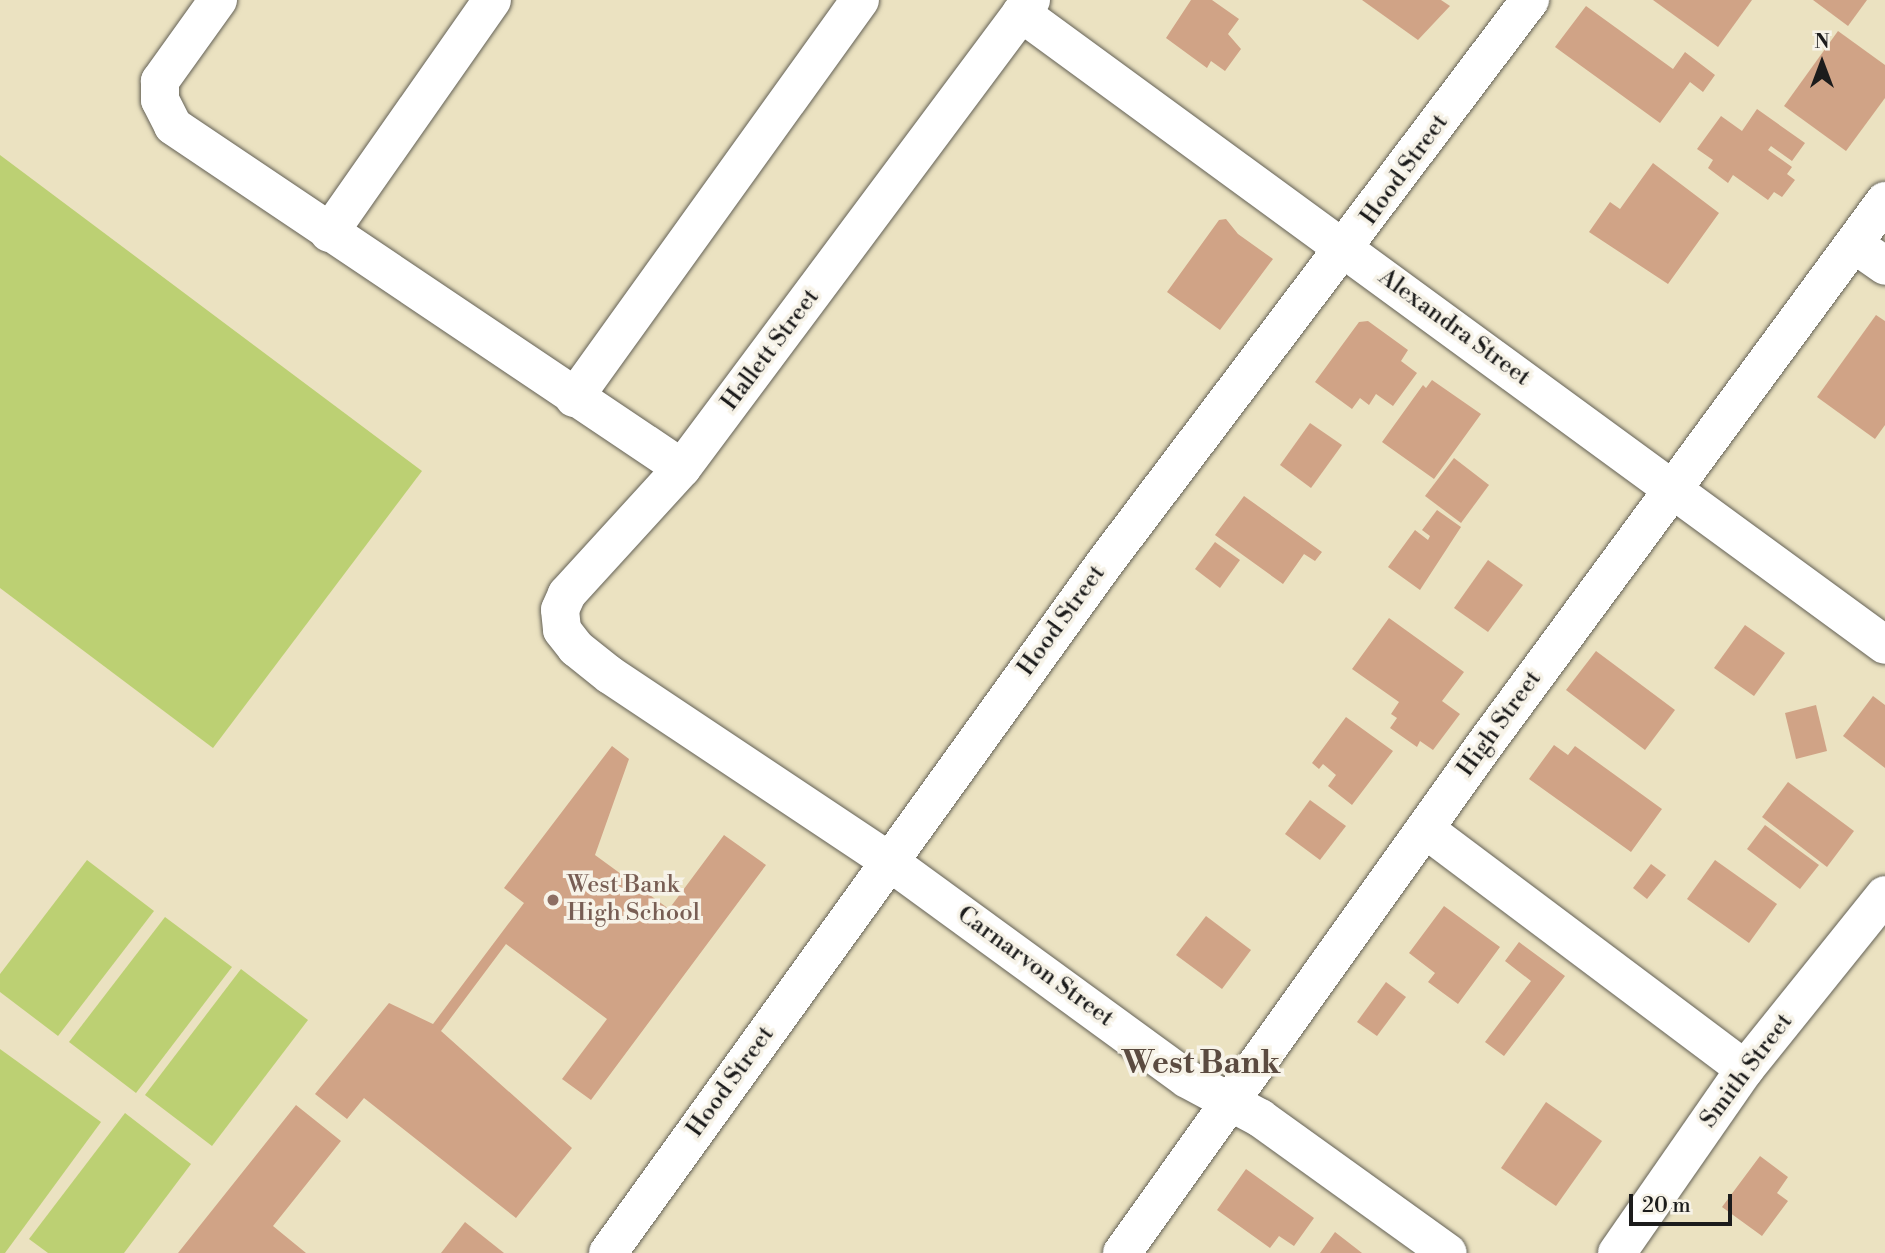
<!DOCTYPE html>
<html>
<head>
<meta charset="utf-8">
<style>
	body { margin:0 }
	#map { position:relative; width:1885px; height:1253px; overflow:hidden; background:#ebe2c1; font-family:"Libre Bodoni",serif }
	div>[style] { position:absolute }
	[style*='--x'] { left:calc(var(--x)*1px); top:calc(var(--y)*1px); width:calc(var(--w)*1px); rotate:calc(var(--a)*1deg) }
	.green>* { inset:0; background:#bcd073 }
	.building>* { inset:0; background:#d0a386 }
	.roads { filter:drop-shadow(0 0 2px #646156) drop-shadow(0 0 2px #646156) }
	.minor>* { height:38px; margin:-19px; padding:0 19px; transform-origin:19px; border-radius:19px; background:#fff }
	.dots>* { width:19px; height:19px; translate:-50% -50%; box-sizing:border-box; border:4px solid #f7f3e8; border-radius:50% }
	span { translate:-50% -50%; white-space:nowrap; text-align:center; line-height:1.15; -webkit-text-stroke:7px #f7f3e8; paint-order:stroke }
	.street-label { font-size:24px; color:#1c1c1c }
	.education-label { font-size:24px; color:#785e54 }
	.left { translate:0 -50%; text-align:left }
	.district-label { font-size:32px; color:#5b4b41; font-weight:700 }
	.north { position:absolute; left:1787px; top:28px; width:70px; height:70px; -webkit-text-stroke:5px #f7f3e8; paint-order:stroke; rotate:0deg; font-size:19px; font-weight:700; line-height:28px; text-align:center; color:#1c1c1c }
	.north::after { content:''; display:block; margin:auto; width:24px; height:32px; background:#1c1c1c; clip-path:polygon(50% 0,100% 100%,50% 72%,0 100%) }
	.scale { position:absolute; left:1629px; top:1194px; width:103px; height:32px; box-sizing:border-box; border:4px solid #1c1c1c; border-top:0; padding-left:9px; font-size:21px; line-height:24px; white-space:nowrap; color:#1c1c1c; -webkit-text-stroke:5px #f7f3e8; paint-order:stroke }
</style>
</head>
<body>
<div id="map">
	<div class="green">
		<div style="clip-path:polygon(0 155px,422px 471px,213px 748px,0 588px)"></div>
		<div style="clip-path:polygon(87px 860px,154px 911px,58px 1036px,0 992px,0 974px)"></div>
		<div style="clip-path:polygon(165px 917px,232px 967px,136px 1093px,69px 1042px)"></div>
		<div style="clip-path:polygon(241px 969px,308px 1020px,212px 1146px,145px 1095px)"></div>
		<div style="clip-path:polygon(0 1049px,101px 1122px,5px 1253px,0 1253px)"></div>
		<div style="clip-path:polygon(125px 1113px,191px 1164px,124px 1253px,48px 1253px,29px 1239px)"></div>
	</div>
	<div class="building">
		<div style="clip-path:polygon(1191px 0,1212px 0,1239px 19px,1228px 34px,1241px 49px,1225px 71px,1211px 61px,1207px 68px,1166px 38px)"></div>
		<div style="clip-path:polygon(1362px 0,1441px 0,1450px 6px,1418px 40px)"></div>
		<div style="clip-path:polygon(1653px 0,1752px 0,1718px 47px)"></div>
		<div style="clip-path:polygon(1813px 0,1867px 0,1848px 26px)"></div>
		<div style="clip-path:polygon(1586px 6px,1673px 69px,1685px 52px,1715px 75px,1703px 92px,1690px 82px,1660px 123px,1555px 47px)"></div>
		<div style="clip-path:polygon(1838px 31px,1885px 65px,1885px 98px,1846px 151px,1784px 106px)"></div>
		<div style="clip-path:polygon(1757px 109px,1805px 143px,1792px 161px,1771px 146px,1768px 150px,1792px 167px,1787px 174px,1795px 180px,1782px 197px,1774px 192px,1768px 200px,1733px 175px,1728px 183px,1708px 168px,1713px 160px,1697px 149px,1721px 116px,1742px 131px)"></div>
		<div style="clip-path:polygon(1653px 163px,1719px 213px,1668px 284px,1589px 232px,1610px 202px,1620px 209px)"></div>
		<div style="clip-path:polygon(1226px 219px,1238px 234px,1273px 259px,1220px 330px,1167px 292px,1219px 220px)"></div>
		<div style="clip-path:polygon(1876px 315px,1885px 321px,1885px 425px,1875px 439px,1817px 397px)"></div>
		<div style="clip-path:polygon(1368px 321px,1408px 350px,1401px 361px,1417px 373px,1393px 406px,1376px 394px,1369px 405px,1360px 398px,1352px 409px,1315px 382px,1359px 322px)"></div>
		<div style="clip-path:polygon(1432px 380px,1481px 414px,1434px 479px,1382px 442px,1423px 385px,1426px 388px)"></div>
		<div style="clip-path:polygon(1310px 423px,1342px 445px,1311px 488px,1280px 465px)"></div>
		<div style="clip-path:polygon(1454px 458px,1489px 485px,1461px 523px,1425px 496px)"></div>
		<div style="clip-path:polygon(1244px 496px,1322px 552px,1315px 561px,1304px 554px,1283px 584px,1215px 535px)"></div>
		<div style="clip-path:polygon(1437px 510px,1461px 527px,1420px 590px,1388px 567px,1415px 530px,1428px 540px,1430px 536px,1422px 530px)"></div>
		<div style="clip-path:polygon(1215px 542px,1240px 560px,1220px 588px,1195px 569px)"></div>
		<div style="clip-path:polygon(1488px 560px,1523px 585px,1488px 632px,1454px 608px)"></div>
		<div style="clip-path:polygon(1389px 618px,1464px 672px,1442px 701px,1460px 714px,1433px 750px,1420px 741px,1417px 747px,1390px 728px,1397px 718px,1391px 714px,1399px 702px,1352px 669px)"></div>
		<div style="clip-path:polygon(1745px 625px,1785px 653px,1754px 696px,1714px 668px)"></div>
		<div style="clip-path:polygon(1596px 651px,1675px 710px,1645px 750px,1566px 690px)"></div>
		<div style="clip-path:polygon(1873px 696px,1885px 705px,1885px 768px,1843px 736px)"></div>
		<div style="clip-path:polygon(1816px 705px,1827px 751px,1796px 759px,1785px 713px)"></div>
		<div style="clip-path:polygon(1346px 717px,1393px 751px,1352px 805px,1328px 786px,1336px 775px,1323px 764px,1319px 769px,1312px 763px)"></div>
		<div style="clip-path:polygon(1554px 745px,1568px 755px,1575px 746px,1662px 809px,1631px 852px,1529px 779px)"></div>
		<div style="clip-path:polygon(612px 746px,629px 759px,595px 855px,669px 909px,724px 835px,766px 865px,591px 1100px,562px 1079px,607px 1019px,506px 944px,441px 1031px,572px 1148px,516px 1218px,364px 1098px,347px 1119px,315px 1094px,389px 1003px,433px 1024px,524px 903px,504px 888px)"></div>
		<div style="clip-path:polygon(1788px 782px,1854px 831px,1827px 867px,1762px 817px)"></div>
		<div style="clip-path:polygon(1310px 800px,1346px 826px,1320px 860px,1285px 834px)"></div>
		<div style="clip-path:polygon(1765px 825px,1819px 865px,1800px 889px,1747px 849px)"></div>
		<div style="clip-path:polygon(1715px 860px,1777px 904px,1749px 943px,1687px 899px)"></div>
		<div style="clip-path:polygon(1651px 864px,1666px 875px,1647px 899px,1633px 888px)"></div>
		<div style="clip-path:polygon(1444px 906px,1500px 947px,1458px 1004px,1428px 982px,1435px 973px,1409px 953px)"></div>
		<div style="clip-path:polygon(1206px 916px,1251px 950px,1222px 989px,1176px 955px)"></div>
		<div style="clip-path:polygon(1519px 942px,1565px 976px,1504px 1056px,1485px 1042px,1531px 981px,1505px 961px)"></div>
		<div style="clip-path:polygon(1386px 982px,1406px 997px,1377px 1036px,1357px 1022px)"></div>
		<div style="clip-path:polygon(1546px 1102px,1602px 1141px,1556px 1206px,1501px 1168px)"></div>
		<div style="clip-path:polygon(296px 1105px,341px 1141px,273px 1226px,306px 1253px,178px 1253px)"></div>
		<div style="clip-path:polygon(1760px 1156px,1788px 1177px,1777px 1193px,1788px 1201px,1762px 1236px,1722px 1207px)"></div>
		<div style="clip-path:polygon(1246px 1169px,1314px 1218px,1294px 1246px,1279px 1236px,1270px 1248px,1217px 1210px)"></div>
		<div style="clip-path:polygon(465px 1222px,504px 1253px,441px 1253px)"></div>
		<div style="clip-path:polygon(1335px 1232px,1362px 1253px,1320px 1253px)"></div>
	</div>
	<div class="roads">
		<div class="minor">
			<div style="--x:218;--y:0;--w:100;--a:125.6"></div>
			<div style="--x:160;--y:81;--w:19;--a:90"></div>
			<div style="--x:160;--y:100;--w:29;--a:63"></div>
			<div style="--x:173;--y:126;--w:613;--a:33.9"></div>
			<div style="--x:1031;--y:0;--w:584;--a:126.71"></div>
			<div style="--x:682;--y:468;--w:171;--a:132.4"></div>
			<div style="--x:567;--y:594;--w:17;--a:114"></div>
			<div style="--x:560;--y:610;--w:20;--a:84"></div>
			<div style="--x:562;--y:630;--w:23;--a:52"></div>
			<div style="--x:576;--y:648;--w:43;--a:38.5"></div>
			<div style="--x:610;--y:675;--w:333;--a:33.7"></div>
			<div style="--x:887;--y:860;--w:371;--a:36.1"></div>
			<div style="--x:1187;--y:1079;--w:83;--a:28.1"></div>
			<div style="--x:1260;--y:1118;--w:231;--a:35.7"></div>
			<div style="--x:1021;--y:13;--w:1070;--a:36.18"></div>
			<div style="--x:329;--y:233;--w:284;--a:-55"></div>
			<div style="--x:1854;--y:244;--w:38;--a:35"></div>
			<div style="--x:574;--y:398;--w:490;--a:-54.3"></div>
			<div style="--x:1425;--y:829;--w:400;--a:36.9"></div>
			<div style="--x:608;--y:1253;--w:849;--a:-54.25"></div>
			<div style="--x:1104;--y:564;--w:707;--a:-52.94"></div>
			<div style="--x:1122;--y:1253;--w:622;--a:-54.49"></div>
			<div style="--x:1483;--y:747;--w:678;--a:-53.64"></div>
			<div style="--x:1617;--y:1253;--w:224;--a:-55.2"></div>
			<div style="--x:1745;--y:1069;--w:223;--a:-51.2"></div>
		</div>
	</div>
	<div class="dots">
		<div style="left:553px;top:900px;background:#8d6e63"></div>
	</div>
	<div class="street-label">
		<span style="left:1405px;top:170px;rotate:-54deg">Hood Street</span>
		<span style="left:1454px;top:328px;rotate:36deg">Alexandra Street</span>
		<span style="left:771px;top:350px;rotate:-53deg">Hallett Street</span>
		<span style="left:1062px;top:621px;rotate:-54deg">Hood Street</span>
		<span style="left:1500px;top:724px;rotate:-54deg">High Street</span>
		<span style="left:1035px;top:967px;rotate:36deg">Carnarvon Street</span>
		<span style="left:1747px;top:1071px;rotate:-53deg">Smith Street</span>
		<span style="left:731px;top:1082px;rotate:-54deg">Hood Street</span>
	</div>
	<div class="education-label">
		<span class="left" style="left:567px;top:900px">West Bank<br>High School</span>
	</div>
	<div class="district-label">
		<span style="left:1201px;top:1063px">West Bank</span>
	</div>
	<div class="north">N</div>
	<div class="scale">20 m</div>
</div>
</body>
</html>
